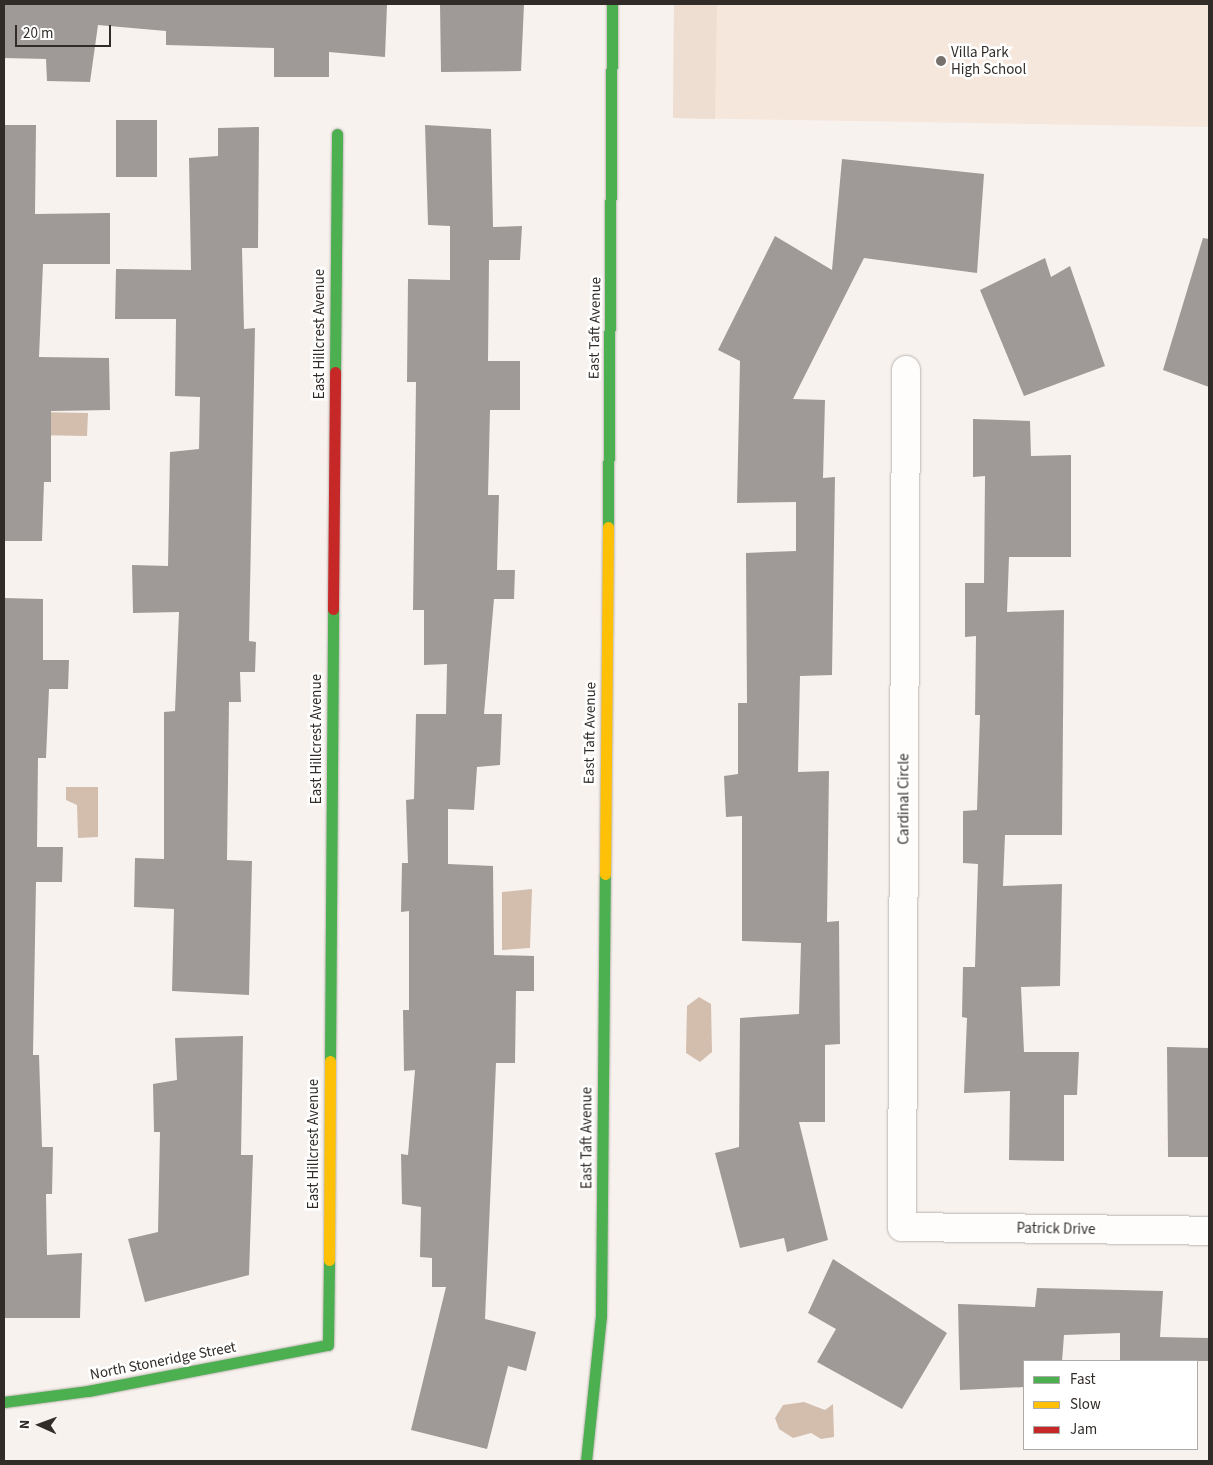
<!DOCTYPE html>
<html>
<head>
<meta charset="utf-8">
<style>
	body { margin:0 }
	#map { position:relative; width:1213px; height:1465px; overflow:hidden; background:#f8f2ee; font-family:"Source Sans 3",sans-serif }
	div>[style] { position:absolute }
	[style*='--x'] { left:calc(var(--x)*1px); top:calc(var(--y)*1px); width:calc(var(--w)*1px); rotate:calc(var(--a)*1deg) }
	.built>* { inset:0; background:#f6e7dd }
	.green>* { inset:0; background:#eeddd1 }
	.water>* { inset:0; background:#d3beae }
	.building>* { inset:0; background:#9f9a97 }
	.roads { filter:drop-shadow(0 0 1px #bbb6b2) drop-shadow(0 0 1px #bbb6b2) }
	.street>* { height:28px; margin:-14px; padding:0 14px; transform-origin:14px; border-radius:14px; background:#fefdfc }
	.fast>* { height:11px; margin:-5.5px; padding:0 5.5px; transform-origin:5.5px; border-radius:5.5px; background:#4caf50 }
	.slow>* { height:11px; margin:-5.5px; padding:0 5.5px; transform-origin:5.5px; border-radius:5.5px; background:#ffc107 }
	.jam>* { height:11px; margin:-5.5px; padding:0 5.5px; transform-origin:5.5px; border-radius:5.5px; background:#c62828 }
	.dots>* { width:14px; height:14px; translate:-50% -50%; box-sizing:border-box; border:2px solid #fff; border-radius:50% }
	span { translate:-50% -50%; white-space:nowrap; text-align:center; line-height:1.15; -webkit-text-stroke:5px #fff; paint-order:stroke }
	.poi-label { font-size:15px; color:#322c28 }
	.left { translate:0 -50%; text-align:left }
	.street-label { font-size:15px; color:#322c28 }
	.frame { position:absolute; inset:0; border:5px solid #322c28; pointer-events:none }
	.legend { position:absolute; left:1023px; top:1360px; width:175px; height:90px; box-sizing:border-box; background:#fff; border:1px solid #adaba9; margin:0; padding:6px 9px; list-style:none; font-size:15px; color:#322c28 }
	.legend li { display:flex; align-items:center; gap:10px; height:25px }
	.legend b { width:25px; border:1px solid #adaba9 }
	.north { position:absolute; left:15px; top:1400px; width:50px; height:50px; -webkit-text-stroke:4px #fff; paint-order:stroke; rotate:272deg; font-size:14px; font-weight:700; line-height:20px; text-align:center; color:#322c28 }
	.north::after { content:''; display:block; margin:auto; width:18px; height:22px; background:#322c28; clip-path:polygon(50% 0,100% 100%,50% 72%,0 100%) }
	.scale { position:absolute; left:15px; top:25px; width:96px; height:22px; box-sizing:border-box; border:2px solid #322c28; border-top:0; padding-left:6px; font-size:15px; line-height:18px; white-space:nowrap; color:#322c28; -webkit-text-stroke:4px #fff; paint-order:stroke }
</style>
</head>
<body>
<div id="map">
	<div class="built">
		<div style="clip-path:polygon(674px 4px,1209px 4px,1209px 127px,673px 118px)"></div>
	</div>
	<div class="green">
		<div style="clip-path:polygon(674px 4px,717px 4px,715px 119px,673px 118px)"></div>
	</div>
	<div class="water">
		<div style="clip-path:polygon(36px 412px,88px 413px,87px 436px,35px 435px)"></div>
		<div style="clip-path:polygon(66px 787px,98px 787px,98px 837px,78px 838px,77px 805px,66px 800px)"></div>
		<div style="clip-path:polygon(532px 889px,530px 948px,502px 950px,502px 892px)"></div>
		<div style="clip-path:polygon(699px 997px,711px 1004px,712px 1052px,700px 1062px,686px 1053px,687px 1006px)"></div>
		<div style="clip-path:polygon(804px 1402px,825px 1410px,833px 1404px,834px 1437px,821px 1439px,811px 1433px,793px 1438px,779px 1429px,775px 1418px,783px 1405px)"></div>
	</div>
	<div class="building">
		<div style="clip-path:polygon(4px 4px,387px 4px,385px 57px,329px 52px,329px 77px,274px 77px,274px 48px,166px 45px,166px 31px,98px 25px,90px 82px,47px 81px,46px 59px,4px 58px)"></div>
		<div style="clip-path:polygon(440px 4px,524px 4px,521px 71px,441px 72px)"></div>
		<div style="clip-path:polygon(116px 120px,157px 120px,157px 177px,116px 177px)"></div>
		<div style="clip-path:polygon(4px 125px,36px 125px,35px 214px,110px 213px,110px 264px,43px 264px,39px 357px,109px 358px,110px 410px,51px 411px,51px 482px,44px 482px,42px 541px,4px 541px)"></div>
		<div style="clip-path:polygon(425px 125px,491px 129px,493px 227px,522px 226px,520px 260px,489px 260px,488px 361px,520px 361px,520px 410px,490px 410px,488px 495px,499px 495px,497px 570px,515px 570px,514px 599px,494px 599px,484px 714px,502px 714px,500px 765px,477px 767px,474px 810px,448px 809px,448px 864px,493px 866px,494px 955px,534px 956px,534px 991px,516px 991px,515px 1063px,496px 1063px,485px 1319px,536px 1332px,526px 1371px,508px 1366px,487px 1449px,411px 1430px,446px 1287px,432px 1287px,432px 1258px,420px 1257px,421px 1207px,402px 1204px,401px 1154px,408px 1155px,415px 1070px,404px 1071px,403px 1010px,409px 1010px,409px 911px,401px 912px,402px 863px,408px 863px,406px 800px,414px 799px,416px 714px,446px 714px,447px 664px,424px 665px,424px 610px,413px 610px,416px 382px,407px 382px,408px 279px,450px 280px,450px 226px,428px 225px)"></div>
		<div style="clip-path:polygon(259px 127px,258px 248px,242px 248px,244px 329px,255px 328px,249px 641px,256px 642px,255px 672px,240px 672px,241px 702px,229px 702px,227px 860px,252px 861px,249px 995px,172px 991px,174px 909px,134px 907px,135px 858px,164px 859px,164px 712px,175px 711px,179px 612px,133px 613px,132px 565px,168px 566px,170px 452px,199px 449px,200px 397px,175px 396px,176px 319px,115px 319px,116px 269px,191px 270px,189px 158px,218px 156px,218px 128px)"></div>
		<div style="clip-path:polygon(842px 159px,984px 174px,977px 273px,864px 258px,793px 399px,825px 400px,823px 478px,835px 477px,832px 675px,800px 676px,798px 772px,829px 771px,827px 922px,839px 921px,840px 1044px,825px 1045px,825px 1122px,799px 1122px,828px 1240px,787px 1252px,784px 1238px,740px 1248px,715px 1153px,739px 1147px,740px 1018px,799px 1014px,801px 943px,742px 941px,742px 816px,726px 817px,724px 776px,738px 774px,738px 703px,747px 703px,746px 553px,796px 551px,796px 502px,737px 503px,740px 361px,718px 350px,775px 236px,832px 270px)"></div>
		<div style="clip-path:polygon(1203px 238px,1209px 239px,1209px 387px,1163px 370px)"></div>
		<div style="clip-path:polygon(1045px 258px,1051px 277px,1070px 266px,1105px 366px,1024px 396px,980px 290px)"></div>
		<div style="clip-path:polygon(973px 419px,1030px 421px,1031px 456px,1071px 455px,1071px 557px,1009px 557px,1007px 612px,1064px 610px,1062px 835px,1005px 835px,1003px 886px,1062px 884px,1060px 986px,1021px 987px,1024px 1052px,1079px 1052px,1077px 1095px,1064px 1095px,1064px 1161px,1009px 1160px,1010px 1091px,964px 1093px,967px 1018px,962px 1017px,963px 967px,975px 967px,978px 864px,963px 863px,963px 811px,977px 810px,980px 715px,975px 715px,976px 636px,965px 637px,965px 583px,984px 583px,985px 476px,973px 477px)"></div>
		<div style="clip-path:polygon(4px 598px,43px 599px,43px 660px,69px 660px,68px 689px,49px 689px,46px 758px,38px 758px,37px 847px,63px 847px,62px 882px,36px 882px,33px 1055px,39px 1055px,42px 1147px,53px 1147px,52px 1194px,46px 1194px,47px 1255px,82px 1253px,80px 1318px,4px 1318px)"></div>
		<div style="clip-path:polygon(243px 1036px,241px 1155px,253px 1155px,249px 1275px,145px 1302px,128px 1239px,158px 1232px,160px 1132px,154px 1132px,153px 1084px,177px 1080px,175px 1038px)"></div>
		<div style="clip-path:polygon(1167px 1047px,1209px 1048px,1209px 1157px,1168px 1157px)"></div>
		<div style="clip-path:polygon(833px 1259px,947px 1333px,902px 1409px,817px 1362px,836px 1329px,808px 1313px)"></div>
		<div style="clip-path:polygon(1037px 1288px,1163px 1291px,1160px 1337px,1209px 1338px,1209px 1361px,1120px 1361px,1120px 1333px,1064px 1335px,1062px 1361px,1024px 1361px,1024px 1387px,960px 1390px,958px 1304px,1035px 1307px)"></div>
	</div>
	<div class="roads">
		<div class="street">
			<div style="--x:906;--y:370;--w:857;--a:90.27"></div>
			<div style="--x:902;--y:1227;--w:307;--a:0.7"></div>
		</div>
		<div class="fast">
			<div style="--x:335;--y:372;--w:238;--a:-89.5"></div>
			<div style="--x:608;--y:527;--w:523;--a:-89.56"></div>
			<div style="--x:330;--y:1061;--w:452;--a:-89.6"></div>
			<div style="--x:4;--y:1402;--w:85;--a:-7.5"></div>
			<div style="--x:88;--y:1391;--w:244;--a:-10.9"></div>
			<div style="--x:328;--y:1345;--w:85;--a:-89.3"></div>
			<div style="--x:586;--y:1461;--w:147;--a:-84.1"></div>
			<div style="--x:601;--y:1315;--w:441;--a:-89.5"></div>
		</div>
		<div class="slow">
			<div style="--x:605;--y:874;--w:347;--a:-89.5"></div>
			<div style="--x:329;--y:1260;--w:199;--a:-89.7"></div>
		</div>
		<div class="jam">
			<div style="--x:333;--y:609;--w:237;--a:-89.5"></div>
		</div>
	</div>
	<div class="dots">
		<div style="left:941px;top:61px;background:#77716d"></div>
	</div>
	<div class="poi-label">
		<span class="left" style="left:951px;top:61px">Villa Park<br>High School</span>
	</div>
	<div class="street-label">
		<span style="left:595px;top:328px;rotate:-89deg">East Taft Avenue</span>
		<span style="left:320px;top:334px;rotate:-90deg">East Hillcrest Avenue</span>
		<span style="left:590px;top:733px;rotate:-89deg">East Taft Avenue</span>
		<span style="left:317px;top:739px;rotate:-90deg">East Hillcrest Avenue</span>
		<span style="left:904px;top:799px;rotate:-90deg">Cardinal Circle</span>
		<span style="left:587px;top:1138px;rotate:-90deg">East Taft Avenue</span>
		<span style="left:314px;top:1144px;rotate:-90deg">East Hillcrest Avenue</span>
		<span style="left:1056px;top:1229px;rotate:1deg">Patrick Drive</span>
		<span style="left:163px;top:1361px;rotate:-11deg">North Stoneridge Street</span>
	</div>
	<div class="frame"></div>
	<ul class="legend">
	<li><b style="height:6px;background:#4caf50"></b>Fast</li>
	<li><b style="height:6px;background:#ffc107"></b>Slow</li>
	<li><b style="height:6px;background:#c62828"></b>Jam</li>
	</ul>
	<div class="north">N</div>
	<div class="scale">20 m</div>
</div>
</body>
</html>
